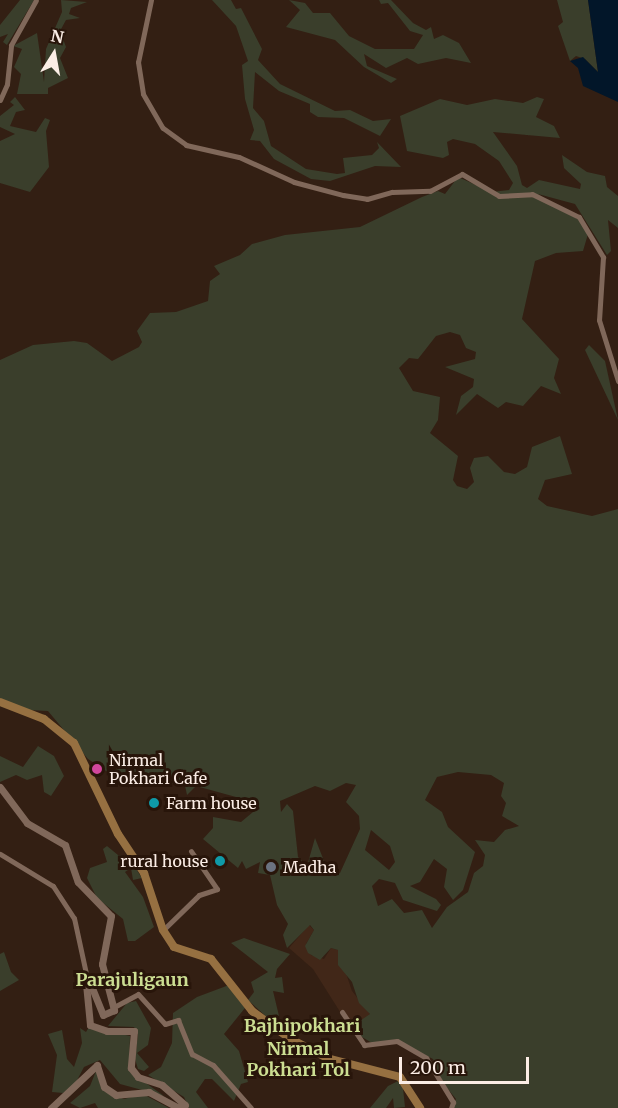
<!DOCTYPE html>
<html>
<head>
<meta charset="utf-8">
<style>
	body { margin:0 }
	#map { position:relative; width:618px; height:1108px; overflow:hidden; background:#331f13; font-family:Merriweather,serif }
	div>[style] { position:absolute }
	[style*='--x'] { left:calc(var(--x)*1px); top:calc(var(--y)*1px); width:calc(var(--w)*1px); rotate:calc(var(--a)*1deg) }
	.built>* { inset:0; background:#412718 }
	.green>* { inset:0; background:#3a3e2b }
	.water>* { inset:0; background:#021629 }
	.minor>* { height:5px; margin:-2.5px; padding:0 2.5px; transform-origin:2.5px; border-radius:2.5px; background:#80685a }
	.tertiary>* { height:7px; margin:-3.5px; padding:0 3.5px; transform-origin:3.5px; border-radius:3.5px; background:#80685a }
	.secondary>* { height:8px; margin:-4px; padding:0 4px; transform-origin:4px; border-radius:4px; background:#967041 }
	.dots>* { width:16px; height:16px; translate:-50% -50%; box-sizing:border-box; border:3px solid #28150a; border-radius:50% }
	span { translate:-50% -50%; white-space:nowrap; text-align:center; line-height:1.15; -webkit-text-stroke:6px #28150a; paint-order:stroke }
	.poi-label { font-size:16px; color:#fbede5 }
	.left { translate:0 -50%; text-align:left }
	.right { translate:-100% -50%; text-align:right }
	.neighbourhood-label { font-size:18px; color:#ccde92; font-weight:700 }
	.north { position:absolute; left:24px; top:24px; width:60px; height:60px; -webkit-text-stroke:4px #28150a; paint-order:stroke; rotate:11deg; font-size:16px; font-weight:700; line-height:24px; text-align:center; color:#fbede5 }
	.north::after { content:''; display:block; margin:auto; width:21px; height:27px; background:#fbede5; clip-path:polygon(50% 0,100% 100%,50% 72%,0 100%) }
	.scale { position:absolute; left:399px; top:1057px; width:130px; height:27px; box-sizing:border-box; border:3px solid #fbede5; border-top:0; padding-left:8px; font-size:18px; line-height:21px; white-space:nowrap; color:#fbede5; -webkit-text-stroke:4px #28150a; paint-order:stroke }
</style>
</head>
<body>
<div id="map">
	<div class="built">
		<div style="clip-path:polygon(309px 925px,314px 930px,306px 944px,311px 955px,324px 959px,331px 948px,338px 950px,352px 991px,370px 1014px,368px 1020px,349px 1026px,313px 969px,289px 948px)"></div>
	</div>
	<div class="green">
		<div style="clip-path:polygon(20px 0,34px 0,7px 45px,3px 42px,8px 34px,0 37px,0 25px)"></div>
		<div style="clip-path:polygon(61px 0,87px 2px,71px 8px,69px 14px,80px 18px,66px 20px,60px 31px,66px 47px,60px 58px,68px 78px,48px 88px,48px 94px,17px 94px,21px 74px,14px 67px,22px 49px,13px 46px,37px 33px,44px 82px,46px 49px,62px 12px)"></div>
		<div style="clip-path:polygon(212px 0,231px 0,236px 9px,241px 8px,262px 49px,258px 60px,280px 84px,335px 111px,350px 110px,373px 121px,391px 119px,380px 136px,344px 118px,318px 117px,310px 112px,310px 104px,279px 91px,255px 72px,253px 108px,264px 121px,271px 146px,306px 169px,337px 174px,345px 173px,343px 158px,372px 155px,379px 148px,377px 142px,401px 167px,375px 166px,330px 181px,311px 179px,274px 159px,260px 141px,250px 140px,254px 130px,245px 99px,242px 65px,248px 61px,236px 26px)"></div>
		<div style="clip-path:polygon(289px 0,305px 3px,313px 13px,330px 13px,349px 36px,375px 49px,414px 49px,423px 35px,410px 31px,388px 3px,381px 4px,379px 0,391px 0,413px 23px,426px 30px,431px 27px,434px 39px,443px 35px,459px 43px,471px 63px,446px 58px,418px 64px,407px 58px,386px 68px,364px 54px,367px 66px,397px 79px,391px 83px,364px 67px,335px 40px,286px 27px,300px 10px)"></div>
		<div style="clip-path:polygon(557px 0,588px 0,598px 72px,585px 59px,576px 56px,570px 61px,558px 26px,563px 22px)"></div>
		<div style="clip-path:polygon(15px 97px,25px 110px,16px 112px,10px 126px,36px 132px,45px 118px,50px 120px,46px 131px,49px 167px,30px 192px,0 183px,0 141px,15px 134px,0 127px,0 116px,14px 105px,10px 102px)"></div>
		<div style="clip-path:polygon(evenodd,537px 97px,544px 99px,536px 117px,554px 126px,560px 138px,493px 132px,517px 166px,522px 185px,527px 188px,539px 180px,580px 189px,581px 184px,564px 168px,562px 155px,587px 172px,605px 176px,607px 187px,618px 196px,618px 228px,608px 220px,611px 251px,607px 255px,575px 204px,538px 194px,582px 222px,588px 234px,583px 251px,556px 253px,535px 261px,522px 319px,559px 359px,554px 378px,561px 394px,541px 386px,523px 406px,506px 402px,498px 408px,477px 394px,456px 415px,461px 396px,473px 387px,474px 379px,445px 367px,475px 359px,476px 352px,466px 348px,460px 335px,450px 332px,436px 336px,418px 359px,409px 358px,399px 368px,413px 391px,440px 397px,438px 420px,430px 433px,458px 456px,453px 480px,457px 486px,467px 489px,474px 482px,470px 468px,474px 458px,488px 456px,504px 472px,515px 474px,527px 467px,532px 447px,560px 436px,572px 474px,545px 480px,538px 499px,547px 506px,592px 516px,618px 509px,618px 1108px,452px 1108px,456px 1099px,443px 1083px,433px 1059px,398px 1041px,372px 1043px,362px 1037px,354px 1025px,370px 1014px,359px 1003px,352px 982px,338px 965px,338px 950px,331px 948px,320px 960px,308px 953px,305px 946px,314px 930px,310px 925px,287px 948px,283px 935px,288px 924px,277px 905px,270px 875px,258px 873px,260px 862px,246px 869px,242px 861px,238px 868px,203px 839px,213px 828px,213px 817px,241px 822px,259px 807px,258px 803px,196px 786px,187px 795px,184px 781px,164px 786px,126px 784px,88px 759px,48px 711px,28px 710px,0 700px,0 360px,33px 345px,74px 341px,87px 343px,112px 361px,139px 347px,142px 342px,137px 331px,150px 313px,176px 312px,208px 301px,210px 281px,220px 274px,214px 266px,240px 255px,252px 244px,285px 235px,360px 227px,422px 197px,438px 191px,445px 194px,458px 177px,492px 192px,509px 190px,513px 183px,499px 161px,475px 144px,453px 139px,447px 142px,449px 155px,443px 158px,407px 151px,400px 116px,440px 99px,467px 105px,495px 99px,523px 103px,537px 97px,458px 772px,491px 775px,504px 783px,501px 796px,506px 803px,502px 816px,519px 826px,505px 830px,494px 842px,475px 840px,485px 855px,483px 866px,474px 873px,468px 892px,447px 907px,432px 928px,422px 910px,404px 913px,392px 899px,378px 906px,372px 886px,379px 879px,395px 883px,403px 900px,437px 911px,441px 905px,436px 899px,410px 886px,420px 882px,434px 859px,447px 869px,444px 887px,453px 900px,463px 890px,475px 852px,448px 827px,442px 812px,425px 800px,437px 777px,458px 772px,537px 97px,346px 783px,356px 785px,346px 802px,359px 816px,360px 829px,340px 873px,335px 876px,319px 871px,324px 861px,315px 838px,307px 866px,298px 857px,293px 811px,287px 804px,281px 812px,280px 801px,315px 786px,330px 791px,346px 783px,537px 97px,371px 830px,390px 846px,395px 862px,389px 870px,365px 850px,371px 830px)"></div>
		<div style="clip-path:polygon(589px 345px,605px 361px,618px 420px,585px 350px)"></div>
		<div style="clip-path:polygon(38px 746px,54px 756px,64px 776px,51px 796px,44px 792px,42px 775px,27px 780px,16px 775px,0 782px,0 756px,23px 767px)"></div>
		<div style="clip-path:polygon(107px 846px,118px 855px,127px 855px,142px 878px,133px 880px,131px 868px,125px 872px,143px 897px,154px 927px,135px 941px,128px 941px,123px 919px,97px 898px,87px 878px,90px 868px,107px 862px,103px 849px)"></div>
		<div style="clip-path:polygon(244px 938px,290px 954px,277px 969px,275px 978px,282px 977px,284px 993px,273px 991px,279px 1016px,270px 1020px,248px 1000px,254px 992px,251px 982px,268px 972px,231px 943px)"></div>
		<div style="clip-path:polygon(4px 952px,11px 972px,19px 980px,0 991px,0 954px)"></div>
		<div style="clip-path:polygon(229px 985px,245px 1008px,224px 1034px,239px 1051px,248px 1082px,241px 1084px,234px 1101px,212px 1079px,205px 1079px,196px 1092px,208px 1108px,189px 1108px,184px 1097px,148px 1075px,161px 1067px,172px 1043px,173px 1013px,197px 997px)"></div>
		<div style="clip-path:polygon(136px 1001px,151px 1028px,148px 1045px,137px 1053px,149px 1067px,144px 1071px,138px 1069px,135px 1059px,138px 1034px,134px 1027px,108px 1026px,127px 1003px)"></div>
		<div style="clip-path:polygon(89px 1027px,130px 1036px,129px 1071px,164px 1096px,120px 1084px,100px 1060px,84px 1067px,74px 1086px,63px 1093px,52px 1092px,57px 1055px,48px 1034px,62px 1030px,67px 1059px,74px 1067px,82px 1043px,80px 1028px,86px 1032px)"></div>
		<div style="clip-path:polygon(96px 1071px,102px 1090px,124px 1099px,143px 1094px,169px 1108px,98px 1108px,95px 1103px,80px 1108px,70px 1103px,90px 1086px)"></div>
		<div style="clip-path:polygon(402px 1079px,405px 1107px,394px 1108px,393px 1098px,386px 1108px,370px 1108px,388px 1086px)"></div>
	</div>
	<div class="water">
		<div style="clip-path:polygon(588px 0,618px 0,618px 102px,583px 86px,578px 68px,570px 61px,583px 57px,598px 72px)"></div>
	</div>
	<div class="minor">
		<div style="--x:151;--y:0;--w:63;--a:101.8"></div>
		<div style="--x:138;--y:62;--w:32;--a:81"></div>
		<div style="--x:143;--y:94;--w:39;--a:60"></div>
		<div style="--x:163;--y:128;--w:29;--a:36"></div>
		<div style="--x:186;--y:145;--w:54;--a:12.8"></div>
		<div style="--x:239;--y:157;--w:60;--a:24.4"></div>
		<div style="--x:294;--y:182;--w:51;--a:14.9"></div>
		<div style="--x:343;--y:195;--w:24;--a:9"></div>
		<div style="--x:367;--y:199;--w:26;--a:-16"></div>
		<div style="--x:392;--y:192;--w:38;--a:-2"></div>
		<div style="--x:430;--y:191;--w:36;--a:-28"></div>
		<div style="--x:462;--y:174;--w:43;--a:30.7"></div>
		<div style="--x:499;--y:196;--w:33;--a:-3"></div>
		<div style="--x:532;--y:194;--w:52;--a:26.1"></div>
		<div style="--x:579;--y:217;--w:47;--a:59"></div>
		<div style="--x:603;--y:257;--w:63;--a:93.6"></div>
		<div style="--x:599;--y:320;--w:64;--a:72.7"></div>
		<div style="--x:0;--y:100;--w:17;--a:-66"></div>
		<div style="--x:7;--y:84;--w:39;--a:-84"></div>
		<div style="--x:11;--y:45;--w:51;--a:-60.9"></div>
		<div style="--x:0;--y:854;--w:62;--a:31.1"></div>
		<div style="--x:53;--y:886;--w:38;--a:57"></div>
		<div style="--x:74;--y:918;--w:66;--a:77.8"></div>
		<div style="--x:163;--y:930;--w:50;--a:-44.2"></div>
		<div style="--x:199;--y:895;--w:19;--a:-18"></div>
		<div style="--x:217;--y:889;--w:46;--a:-124.4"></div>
		<div style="--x:114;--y:1007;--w:27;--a:-28"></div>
		<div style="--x:138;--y:994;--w:40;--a:48"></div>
		<div style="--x:165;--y:1024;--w:14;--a:-17"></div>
		<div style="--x:178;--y:1020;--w:37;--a:68"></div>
		<div style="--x:192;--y:1054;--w:24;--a:28"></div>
		<div style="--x:213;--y:1065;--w:57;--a:48.5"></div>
		<div style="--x:342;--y:1012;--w:40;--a:56"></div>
		<div style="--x:364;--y:1045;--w:33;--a:-7"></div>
		<div style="--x:397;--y:1041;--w:34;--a:30"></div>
		<div style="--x:426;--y:1058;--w:52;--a:58.5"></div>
		<div style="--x:453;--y:1102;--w:6;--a:108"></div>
	</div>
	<div class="tertiary">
		<div style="--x:0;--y:787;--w:45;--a:53.1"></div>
		<div style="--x:27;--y:823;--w:44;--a:30.1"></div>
		<div style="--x:65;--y:845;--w:39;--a:71"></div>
		<div style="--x:78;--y:882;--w:47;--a:45.9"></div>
		<div style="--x:111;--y:916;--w:49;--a:100.6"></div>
		<div style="--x:102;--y:964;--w:48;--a:75.4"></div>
		<div style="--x:114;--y:1010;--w:12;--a:156"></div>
		<div style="--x:103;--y:1015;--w:32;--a:-112"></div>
		<div style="--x:91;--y:985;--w:5;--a:-169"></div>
		<div style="--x:86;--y:984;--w:41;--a:84.4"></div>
		<div style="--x:90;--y:1025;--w:18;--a:19"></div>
		<div style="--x:107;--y:1031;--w:27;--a:0"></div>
		<div style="--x:134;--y:1031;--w:37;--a:95"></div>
		<div style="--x:131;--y:1068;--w:11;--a:52"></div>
		<div style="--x:138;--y:1077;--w:25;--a:18"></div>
		<div style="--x:162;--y:1085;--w:30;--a:41"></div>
		<div style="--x:185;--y:1105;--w:8;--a:166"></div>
		<div style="--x:177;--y:1107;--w:32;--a:-152"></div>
		<div style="--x:149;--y:1092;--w:33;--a:175"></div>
		<div style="--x:116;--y:1095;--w:14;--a:-146"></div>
		<div style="--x:104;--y:1087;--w:23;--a:-108"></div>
		<div style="--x:97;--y:1065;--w:63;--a:136.9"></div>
	</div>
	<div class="secondary">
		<div style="--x:0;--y:702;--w:47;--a:21.1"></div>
		<div style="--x:44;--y:719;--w:38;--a:39"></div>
		<div style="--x:74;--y:743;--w:101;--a:64.2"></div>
		<div style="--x:118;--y:834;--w:47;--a:56.3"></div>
		<div style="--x:144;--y:873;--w:60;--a:71.6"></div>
		<div style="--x:163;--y:930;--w:20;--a:57"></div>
		<div style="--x:174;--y:947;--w:39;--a:18"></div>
		<div style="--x:211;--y:959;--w:66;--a:51.7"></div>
		<div style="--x:252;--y:1011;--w:46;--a:36.1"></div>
		<div style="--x:289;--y:1038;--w:43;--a:27.8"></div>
		<div style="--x:327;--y:1058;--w:75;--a:14.6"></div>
		<div style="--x:400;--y:1077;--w:37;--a:57"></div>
	</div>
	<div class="dots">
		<div style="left:97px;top:769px;background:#d1479c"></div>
		<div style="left:154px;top:803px;background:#0f9aa8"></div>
		<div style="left:220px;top:861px;background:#0f9aa8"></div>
		<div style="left:271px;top:867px;background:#6b7280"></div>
	</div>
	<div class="poi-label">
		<span class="left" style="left:109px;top:769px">Nirmal<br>Pokhari Cafe</span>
		<span class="left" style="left:166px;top:803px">Farm house</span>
		<span class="right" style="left:208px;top:861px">rural house</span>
		<span class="left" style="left:283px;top:867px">Madha</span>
	</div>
	<div class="neighbourhood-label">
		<span style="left:132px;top:980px">Parajuligaun</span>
		<span style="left:302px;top:1026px">Bajhipokhari</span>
		<span style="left:298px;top:1060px">Nirmal<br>Pokhari Tol</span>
	</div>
	<div class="north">N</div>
	<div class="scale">200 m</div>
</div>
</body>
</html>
